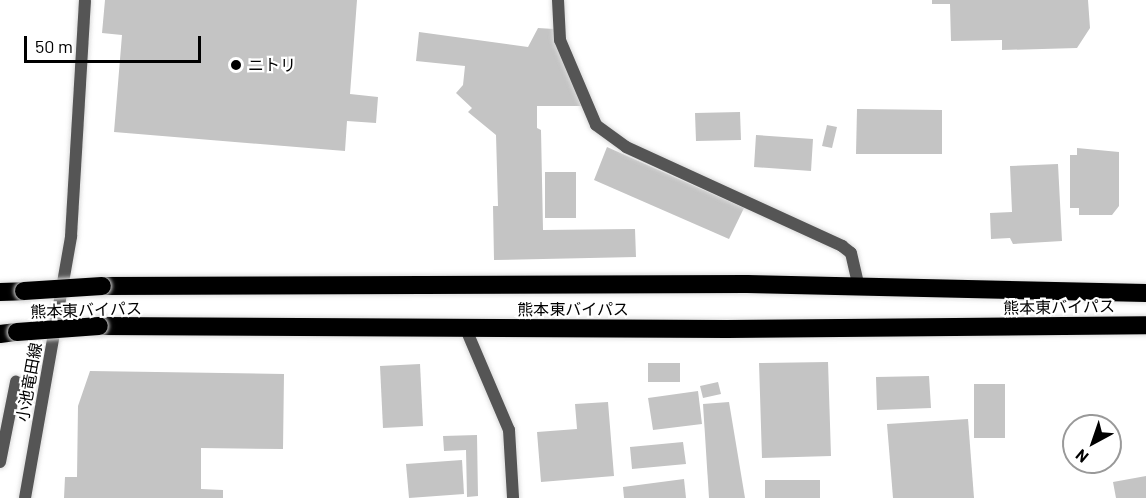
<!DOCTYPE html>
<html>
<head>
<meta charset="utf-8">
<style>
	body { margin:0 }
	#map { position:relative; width:1146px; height:498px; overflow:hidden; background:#fff; font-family:Barlow,"Noto Sans JP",sans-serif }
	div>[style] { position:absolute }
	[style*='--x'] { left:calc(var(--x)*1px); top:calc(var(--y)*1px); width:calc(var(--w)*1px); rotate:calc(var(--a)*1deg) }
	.building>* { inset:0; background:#c4c4c4 }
	.roads { filter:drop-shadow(0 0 2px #dbdbdb) drop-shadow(0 0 2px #dbdbdb) }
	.street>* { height:12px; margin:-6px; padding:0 6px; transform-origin:6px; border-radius:6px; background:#555 }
	.highway>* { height:18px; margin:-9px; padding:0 9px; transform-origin:9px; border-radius:9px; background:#000 }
	.bridges { filter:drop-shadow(0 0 2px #dbdbdb) drop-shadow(0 0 2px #dbdbdb) }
	.highway-bridge>* { height:18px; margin:-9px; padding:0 9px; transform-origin:9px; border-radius:9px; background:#000 }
	.dots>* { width:16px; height:16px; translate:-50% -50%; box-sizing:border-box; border:3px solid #fff; border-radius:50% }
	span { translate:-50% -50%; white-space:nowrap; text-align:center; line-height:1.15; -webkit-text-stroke:4.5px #fff; paint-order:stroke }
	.poi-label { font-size:16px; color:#000 }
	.left { translate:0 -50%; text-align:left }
	.street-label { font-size:16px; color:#000 }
	.north { position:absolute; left:1062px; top:414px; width:60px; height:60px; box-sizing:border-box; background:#fff; border:2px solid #999; border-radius:50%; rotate:220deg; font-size:16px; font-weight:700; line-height:24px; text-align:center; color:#000 }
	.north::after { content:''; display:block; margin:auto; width:21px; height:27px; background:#000; clip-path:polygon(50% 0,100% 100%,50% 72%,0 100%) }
	.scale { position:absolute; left:24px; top:36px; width:177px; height:27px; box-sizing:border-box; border:3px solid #000; border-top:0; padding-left:8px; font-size:18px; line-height:21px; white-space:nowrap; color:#000; -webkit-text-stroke:4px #fff; paint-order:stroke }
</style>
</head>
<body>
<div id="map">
	<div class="building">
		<div style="clip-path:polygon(105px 0,357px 0,350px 94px,378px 97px,376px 123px,347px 121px,345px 151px,114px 132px,122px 35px,102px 33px)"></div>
		<div style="clip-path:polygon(932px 0,1088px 0,1090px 28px,1077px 48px,1002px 50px,1002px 40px,951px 41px,950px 4px,932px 4px)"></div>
		<div style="clip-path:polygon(538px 28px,554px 29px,581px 106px,537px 106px,537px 128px,541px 130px,543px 230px,635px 229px,636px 257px,494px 260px,493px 206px,498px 206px,496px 135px,468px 112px,472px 108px,456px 93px,463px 85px,465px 66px,416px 61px,419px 32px,528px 47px)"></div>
		<div style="clip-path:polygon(857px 109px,942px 110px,942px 154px,856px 154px)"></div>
		<div style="clip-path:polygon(740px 112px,741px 140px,696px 141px,695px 113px)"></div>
		<div style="clip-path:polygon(827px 125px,837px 127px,832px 148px,822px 146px)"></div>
		<div style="clip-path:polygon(756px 135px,813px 139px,811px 171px,754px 167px)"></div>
		<div style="clip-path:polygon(607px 147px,744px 208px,729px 239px,594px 180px)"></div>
		<div style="clip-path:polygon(1077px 148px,1119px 152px,1119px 206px,1112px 215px,1079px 215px,1079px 208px,1070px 208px,1070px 155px,1077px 155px)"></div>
		<div style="clip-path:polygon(1058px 164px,1062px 241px,1013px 244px,1010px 238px,991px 239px,990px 213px,1012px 212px,1010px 166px)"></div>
		<div style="clip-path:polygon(545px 172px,576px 172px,576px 218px,545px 218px)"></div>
		<div style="clip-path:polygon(828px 362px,831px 456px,762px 458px,759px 363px)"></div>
		<div style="clip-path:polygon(648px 363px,680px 363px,680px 382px,648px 382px)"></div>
		<div style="clip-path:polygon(420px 364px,423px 426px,383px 428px,380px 366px)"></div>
		<div style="clip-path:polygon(90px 371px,284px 374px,283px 449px,201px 448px,201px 489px,223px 490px,223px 498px,64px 498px,65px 477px,77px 477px,78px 406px)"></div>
		<div style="clip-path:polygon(929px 376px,931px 408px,877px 410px,876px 377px)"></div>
		<div style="clip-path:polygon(718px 382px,721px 394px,703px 398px,700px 386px)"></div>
		<div style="clip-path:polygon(974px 384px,1005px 384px,1005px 438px,974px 438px)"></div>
		<div style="clip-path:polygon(698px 391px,702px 424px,653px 430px,648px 398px)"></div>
		<div style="clip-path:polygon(608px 402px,614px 476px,541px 482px,537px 432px,577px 429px,575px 404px)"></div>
		<div style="clip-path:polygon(729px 402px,745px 498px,709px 498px,703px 404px)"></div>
		<div style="clip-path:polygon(968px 419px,974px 498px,893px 498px,887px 424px)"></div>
		<div style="clip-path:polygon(477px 435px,478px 496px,467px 497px,466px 450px,444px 451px,443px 436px)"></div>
		<div style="clip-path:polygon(683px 442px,686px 464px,632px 469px,630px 447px)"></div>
		<div style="clip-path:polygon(462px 460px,464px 494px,409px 498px,406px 464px)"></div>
		<div style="clip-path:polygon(1146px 476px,1146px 498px,1116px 498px,1113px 482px)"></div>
		<div style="clip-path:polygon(684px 479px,686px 498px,624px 498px,623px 487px)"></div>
		<div style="clip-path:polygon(765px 480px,820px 480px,820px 498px,765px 498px)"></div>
	</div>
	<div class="roads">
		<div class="street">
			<div style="--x:558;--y:0;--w:40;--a:87.1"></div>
			<div style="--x:560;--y:40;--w:92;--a:67"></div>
			<div style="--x:596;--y:125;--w:37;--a:36"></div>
			<div style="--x:626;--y:147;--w:238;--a:24.6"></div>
			<div style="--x:842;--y:246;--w:11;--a:38"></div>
			<div style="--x:851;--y:253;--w:35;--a:77"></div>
			<div style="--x:465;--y:327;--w:112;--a:66.9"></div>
			<div style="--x:509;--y:430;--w:68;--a:86.6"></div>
			<div style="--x:0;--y:462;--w:82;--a:-78.7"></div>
			<div style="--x:25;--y:498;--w:266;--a:-80"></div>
			<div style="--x:71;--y:236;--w:236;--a:-86.6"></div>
		</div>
		<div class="highway">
			<div style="--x:102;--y:286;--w:645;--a:-0.18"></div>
			<div style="--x:747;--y:284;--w:399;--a:1.3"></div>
			<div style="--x:0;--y:292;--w:24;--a:-2"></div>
			<div style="--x:99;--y:326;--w:628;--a:0.27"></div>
			<div style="--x:727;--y:329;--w:419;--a:-0.5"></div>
			<div style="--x:0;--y:334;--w:17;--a:-7"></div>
		</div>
	</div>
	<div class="bridges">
		<div class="highway-bridge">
			<div style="--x:24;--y:291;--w:78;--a:-3.7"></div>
			<div style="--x:17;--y:332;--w:82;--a:-4.2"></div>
		</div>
	</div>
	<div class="dots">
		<div style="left:236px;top:65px;background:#000"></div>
	</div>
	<div class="poi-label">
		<span class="left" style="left:248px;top:65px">ニトリ</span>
	</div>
	<div class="street-label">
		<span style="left:1059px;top:307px;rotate:-1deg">熊本東バイパス</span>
		<span style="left:573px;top:309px">熊本東バイパス</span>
		<span style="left:86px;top:310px;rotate:-2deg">熊本東バイパス</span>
		<span style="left:29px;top:382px;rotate:-80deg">小池竜田線</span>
	</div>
	<div class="north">N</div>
	<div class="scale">50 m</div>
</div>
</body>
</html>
